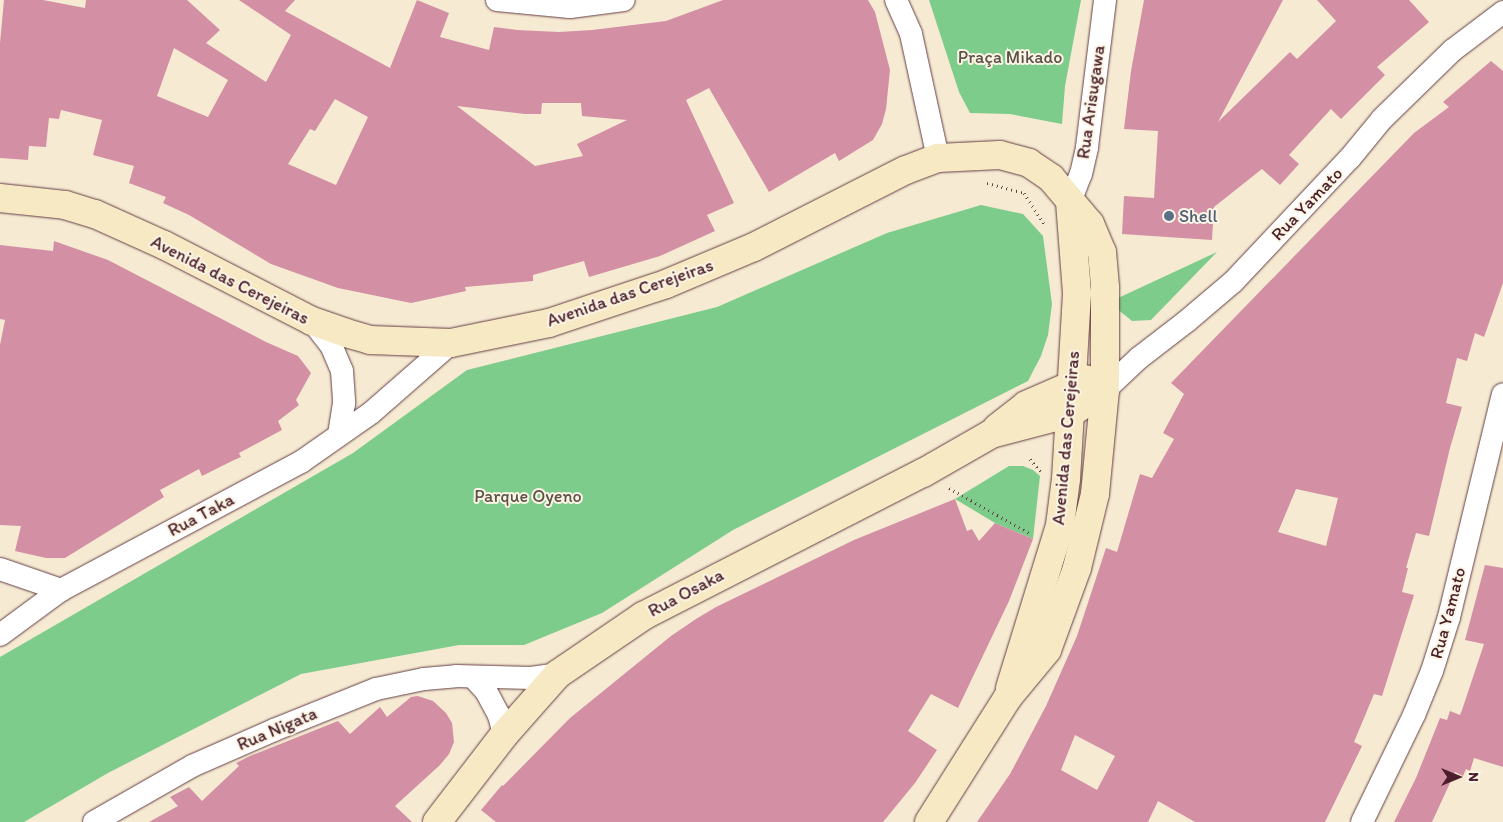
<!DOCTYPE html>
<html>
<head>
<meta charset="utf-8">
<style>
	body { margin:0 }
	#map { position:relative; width:1503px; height:822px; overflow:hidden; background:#f6ead2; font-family:Itim,sans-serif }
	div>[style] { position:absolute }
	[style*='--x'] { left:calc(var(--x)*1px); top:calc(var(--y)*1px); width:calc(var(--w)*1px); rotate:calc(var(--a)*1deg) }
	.green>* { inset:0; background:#7ecc8b }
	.building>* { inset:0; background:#d38fa4 }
	.path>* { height:3px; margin-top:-1.5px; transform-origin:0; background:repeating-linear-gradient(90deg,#643d44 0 1px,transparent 0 5px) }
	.roads { filter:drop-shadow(0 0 1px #643d44) drop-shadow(0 0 1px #643d44) }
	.street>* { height:22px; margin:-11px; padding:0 11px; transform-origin:11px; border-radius:11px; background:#fff }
	.secondary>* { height:28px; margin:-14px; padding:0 14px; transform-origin:14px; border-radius:14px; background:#f6e9c3 }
	.dots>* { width:14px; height:14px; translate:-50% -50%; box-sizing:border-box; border:2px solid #fcf5e5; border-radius:50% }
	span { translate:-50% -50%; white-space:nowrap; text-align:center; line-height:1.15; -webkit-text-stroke:4px #fcf5e5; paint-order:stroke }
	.park-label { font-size:18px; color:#5a5348 }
	.street-label { font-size:18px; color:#4a1f2b }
	.service-label { font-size:18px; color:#4e5e75 }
	.left { translate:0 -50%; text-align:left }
	.north { position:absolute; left:1433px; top:752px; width:50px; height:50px; -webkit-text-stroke:4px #fcf5e5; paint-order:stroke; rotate:90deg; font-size:14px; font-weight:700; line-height:20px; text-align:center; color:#4a1f2b }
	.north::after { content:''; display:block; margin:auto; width:18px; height:22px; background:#4a1f2b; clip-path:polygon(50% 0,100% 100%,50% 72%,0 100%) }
</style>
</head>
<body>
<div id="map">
	<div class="green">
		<div style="clip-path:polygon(929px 0,1081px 0,1065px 86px,1062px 124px,1010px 114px,970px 113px,959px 92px)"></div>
		<div style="clip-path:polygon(981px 205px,1023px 214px,1043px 236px,1052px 304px,1048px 335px,1041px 356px,1028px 381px,733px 530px,602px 613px,524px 645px,459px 645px,301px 674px,108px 773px,24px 822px,0 822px,0 657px,353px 453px,467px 370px,717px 307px,887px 233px)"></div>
		<div style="clip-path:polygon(1217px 252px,1151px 320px,1132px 321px,1116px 308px,1116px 299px)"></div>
		<div style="clip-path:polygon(1009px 466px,1023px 466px,1033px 470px,1040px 476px,1033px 539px,995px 523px,955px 499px)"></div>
	</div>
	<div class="building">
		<div style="clip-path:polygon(evenodd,4px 0,43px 0,85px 8px,86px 0,187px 0,220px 30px,206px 43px,266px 82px,291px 35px,239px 0,295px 0,285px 11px,390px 68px,417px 0,449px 13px,440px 37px,489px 50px,494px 27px,517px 30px,559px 32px,592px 30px,666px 21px,723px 0,868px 0,875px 12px,890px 70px,886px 109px,882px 124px,873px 140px,839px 161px,835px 153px,769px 192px,709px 88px,686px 100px,734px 203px,707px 215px,715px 231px,660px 256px,589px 277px,584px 261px,533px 275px,533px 281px,465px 287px,466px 291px,411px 303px,338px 288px,271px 264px,189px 215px,163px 203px,166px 197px,129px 183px,134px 166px,93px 155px,102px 120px,61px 110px,59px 119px,49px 118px,46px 147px,29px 146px,28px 160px,0 158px,0 43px,4px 0,174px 48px,228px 80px,208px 117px,157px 96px,174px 48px,4px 0,335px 99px,368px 117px,336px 185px,288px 164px,310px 129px,315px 131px,335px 99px,4px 0,542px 103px,581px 103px,582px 116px,627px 120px,577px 144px,583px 156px,535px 166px,457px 106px,525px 114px,541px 114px,542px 103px)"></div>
		<div style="clip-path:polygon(1144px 0,1283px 0,1218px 122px,1290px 52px,1297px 59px,1336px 21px,1317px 0,1409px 0,1429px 22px,1377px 67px,1385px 75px,1341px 119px,1331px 109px,1289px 155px,1299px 164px,1280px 185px,1262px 169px,1214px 207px,1212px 240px,1122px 234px,1124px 196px,1154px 198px,1158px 131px,1124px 129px,1131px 71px)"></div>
		<div style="clip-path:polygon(evenodd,1491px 61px,1503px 71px,1503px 283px,1484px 337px,1475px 333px,1467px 361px,1457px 358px,1446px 403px,1462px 407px,1450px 448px,1429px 536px,1416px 533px,1406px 568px,1408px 568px,1402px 592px,1414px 595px,1382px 696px,1374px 694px,1354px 742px,1362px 746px,1325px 822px,1195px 822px,1158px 801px,1148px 822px,977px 822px,1010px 774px,1046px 706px,1077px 636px,1106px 548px,1117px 552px,1140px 474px,1152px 478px,1174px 439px,1163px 433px,1184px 394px,1171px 383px,1414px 133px,1449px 107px,1443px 102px,1491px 61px,1296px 489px,1338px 498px,1326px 546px,1278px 532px,1296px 489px,1491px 61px,1075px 735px,1115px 756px,1097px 790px,1061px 770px,1075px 735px)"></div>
		<div style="clip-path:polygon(54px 241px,108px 260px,266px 342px,298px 356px,311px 373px,296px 400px,299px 405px,278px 421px,282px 430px,239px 453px,241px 457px,232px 461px,202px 476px,199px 469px,160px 490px,164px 497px,65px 558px,46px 558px,15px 551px,21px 526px,0 525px,0 345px,5px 320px,0 319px,0 245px,53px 251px)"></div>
		<div style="clip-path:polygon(955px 499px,967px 531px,972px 529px,979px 541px,995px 523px,1033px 539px,1009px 601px,958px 708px,931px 694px,908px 731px,937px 750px,915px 783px,883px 822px,496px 822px,481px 810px,502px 785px,503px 786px,570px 718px,671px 636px,696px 619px,716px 607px,854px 540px)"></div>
		<div style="clip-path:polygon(1485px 565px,1503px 568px,1503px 767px,1474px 758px,1470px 771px,1466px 769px,1463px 776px,1455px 772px,1432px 822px,1394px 822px,1416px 778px,1440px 718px,1447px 720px,1450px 711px,1460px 715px,1462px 710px,1484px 644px,1465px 640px)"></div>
		<div style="clip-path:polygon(418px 696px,433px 701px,446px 713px,452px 723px,454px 742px,449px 754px,440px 765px,395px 806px,412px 822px,149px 822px,178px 806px,170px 797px,189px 787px,202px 801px,239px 766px,236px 763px,250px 756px,338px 721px,350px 734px,380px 707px,387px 717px,411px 697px)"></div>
	</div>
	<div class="path">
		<div style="--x:987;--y:183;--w:38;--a:15"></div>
		<div style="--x:1024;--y:193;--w:38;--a:57"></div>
		<div style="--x:1030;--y:459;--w:16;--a:50"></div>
		<div style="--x:949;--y:488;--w:94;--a:29.3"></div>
	</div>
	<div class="roads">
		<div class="street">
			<div style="--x:497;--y:0;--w:73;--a:5.5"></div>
			<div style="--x:570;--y:7;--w:54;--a:-7.4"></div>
			<div style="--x:896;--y:0;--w:37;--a:66"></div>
			<div style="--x:911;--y:34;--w:127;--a:77.7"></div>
			<div style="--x:1070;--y:202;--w:30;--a:-69"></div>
			<div style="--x:1081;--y:174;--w:28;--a:-77"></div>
			<div style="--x:1087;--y:147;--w:148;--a:-83"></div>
			<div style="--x:312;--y:321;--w:31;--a:52"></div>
			<div style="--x:331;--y:345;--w:28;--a:67"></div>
			<div style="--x:342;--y:371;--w:32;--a:86"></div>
			<div style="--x:344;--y:403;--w:32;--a:99"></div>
			<div style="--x:1105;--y:390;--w:47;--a:-43.3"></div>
			<div style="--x:1139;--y:358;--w:61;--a:-37.6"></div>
			<div style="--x:1187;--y:321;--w:60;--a:-40.3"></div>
			<div style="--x:1233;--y:282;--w:170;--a:-46.7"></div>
			<div style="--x:1350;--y:158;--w:50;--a:-50.6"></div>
			<div style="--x:1382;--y:119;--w:99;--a:-44.2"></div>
			<div style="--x:1453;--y:50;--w:63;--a:-37.2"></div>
			<div style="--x:0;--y:569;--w:65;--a:19"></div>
			<div style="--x:0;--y:635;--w:76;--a:-36.4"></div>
			<div style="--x:61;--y:590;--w:272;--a:-28.1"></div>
			<div style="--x:301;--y:462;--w:85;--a:-35"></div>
			<div style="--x:371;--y:413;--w:106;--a:-41.2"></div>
			<div style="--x:473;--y:677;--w:19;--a:47"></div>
			<div style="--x:486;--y:691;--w:27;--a:62"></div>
			<div style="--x:499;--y:715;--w:21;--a:76"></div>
			<div style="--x:94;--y:822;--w:113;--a:-29.7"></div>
			<div style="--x:192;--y:766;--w:90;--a:-23.7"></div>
			<div style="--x:274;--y:730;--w:110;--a:-21.9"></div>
			<div style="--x:376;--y:689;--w:49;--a:-11.8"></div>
			<div style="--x:424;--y:679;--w:32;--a:-5"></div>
			<div style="--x:456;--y:676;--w:75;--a:1.5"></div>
			<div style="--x:531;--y:678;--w:27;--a:-8"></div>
			<div style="--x:1362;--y:822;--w:119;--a:-64.1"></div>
			<div style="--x:1414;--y:715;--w:48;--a:-67.8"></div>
			<div style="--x:1432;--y:671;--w:57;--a:-72.5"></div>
			<div style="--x:1449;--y:617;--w:229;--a:-76.4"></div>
		</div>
		<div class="secondary">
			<div style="--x:0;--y:198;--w:65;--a:6.1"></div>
			<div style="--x:65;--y:205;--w:31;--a:17"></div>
			<div style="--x:95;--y:214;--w:76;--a:24.2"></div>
			<div style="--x:164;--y:245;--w:166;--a:27.2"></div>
			<div style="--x:312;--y:321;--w:36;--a:19"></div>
			<div style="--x:346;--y:333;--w:25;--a:16"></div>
			<div style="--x:370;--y:340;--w:81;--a:2.1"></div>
			<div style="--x:451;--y:343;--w:100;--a:-11.5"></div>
			<div style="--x:549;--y:323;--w:123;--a:-18.4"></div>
			<div style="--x:666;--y:284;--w:95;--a:-22.8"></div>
			<div style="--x:754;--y:247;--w:170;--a:-26.9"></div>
			<div style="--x:906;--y:170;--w:34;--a:-21"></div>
			<div style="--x:938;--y:158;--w:62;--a:-2.8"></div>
			<div style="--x:1000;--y:155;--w:30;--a:15"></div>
			<div style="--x:1029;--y:163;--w:27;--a:34"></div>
			<div style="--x:1051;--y:178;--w:60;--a:49.7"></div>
			<div style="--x:1090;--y:224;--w:30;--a:67"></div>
			<div style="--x:1102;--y:252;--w:36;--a:85"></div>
			<div style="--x:1105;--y:288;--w:102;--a:90"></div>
			<div style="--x:1105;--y:390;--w:104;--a:95.5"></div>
			<div style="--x:1095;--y:494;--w:76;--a:103.7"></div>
			<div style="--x:1077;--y:568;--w:87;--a:110.1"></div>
			<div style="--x:1047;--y:650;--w:61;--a:129.7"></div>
			<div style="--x:1008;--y:697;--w:148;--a:122.3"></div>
			<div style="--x:997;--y:428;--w:37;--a:-38"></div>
			<div style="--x:1026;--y:405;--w:65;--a:-23.4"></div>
			<div style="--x:1010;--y:688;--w:170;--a:-72.9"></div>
			<div style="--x:1060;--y:525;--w:46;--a:-82.6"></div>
			<div style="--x:1066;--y:479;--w:186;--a:-86.6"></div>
			<div style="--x:1077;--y:293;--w:91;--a:-94.4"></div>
			<div style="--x:437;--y:822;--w:110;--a:-52.4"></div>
			<div style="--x:504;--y:735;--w:81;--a:-48.5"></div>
			<div style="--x:558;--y:674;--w:103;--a:-34.3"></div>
			<div style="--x:643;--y:616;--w:314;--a:-27.1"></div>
			<div style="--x:923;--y:473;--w:78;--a:-29.8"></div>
			<div style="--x:991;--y:434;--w:83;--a:-14.7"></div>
			<div style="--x:1071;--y:413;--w:41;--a:-34.1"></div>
		</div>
	</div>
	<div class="dots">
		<div style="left:1169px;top:216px;background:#5c6f8a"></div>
	</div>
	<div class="park-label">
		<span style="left:1010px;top:57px">Praça Mikado</span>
		<span style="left:528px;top:496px">Parque Oyeno</span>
	</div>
	<div class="street-label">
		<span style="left:1091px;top:102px;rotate:-82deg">Rua Arisugawa</span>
		<span style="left:1307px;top:204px;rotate:-46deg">Rua Yamato</span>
		<span style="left:230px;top:280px;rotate:27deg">Avenida das Cerejeiras</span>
		<span style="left:630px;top:293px;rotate:-19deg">Avenida das Cerejeiras</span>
		<span style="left:1066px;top:438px;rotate:-85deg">Avenida das Cerejeiras</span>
		<span style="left:201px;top:515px;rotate:-28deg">Rua Taka</span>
		<span style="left:686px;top:593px;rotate:-28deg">Rua Osaka</span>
		<span style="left:1448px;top:613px;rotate:-75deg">Rua Yamato</span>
		<span style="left:277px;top:729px;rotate:-23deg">Rua Nigata</span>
	</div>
	<div class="service-label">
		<span class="left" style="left:1179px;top:216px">Shell</span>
	</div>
	<div class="north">N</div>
</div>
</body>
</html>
